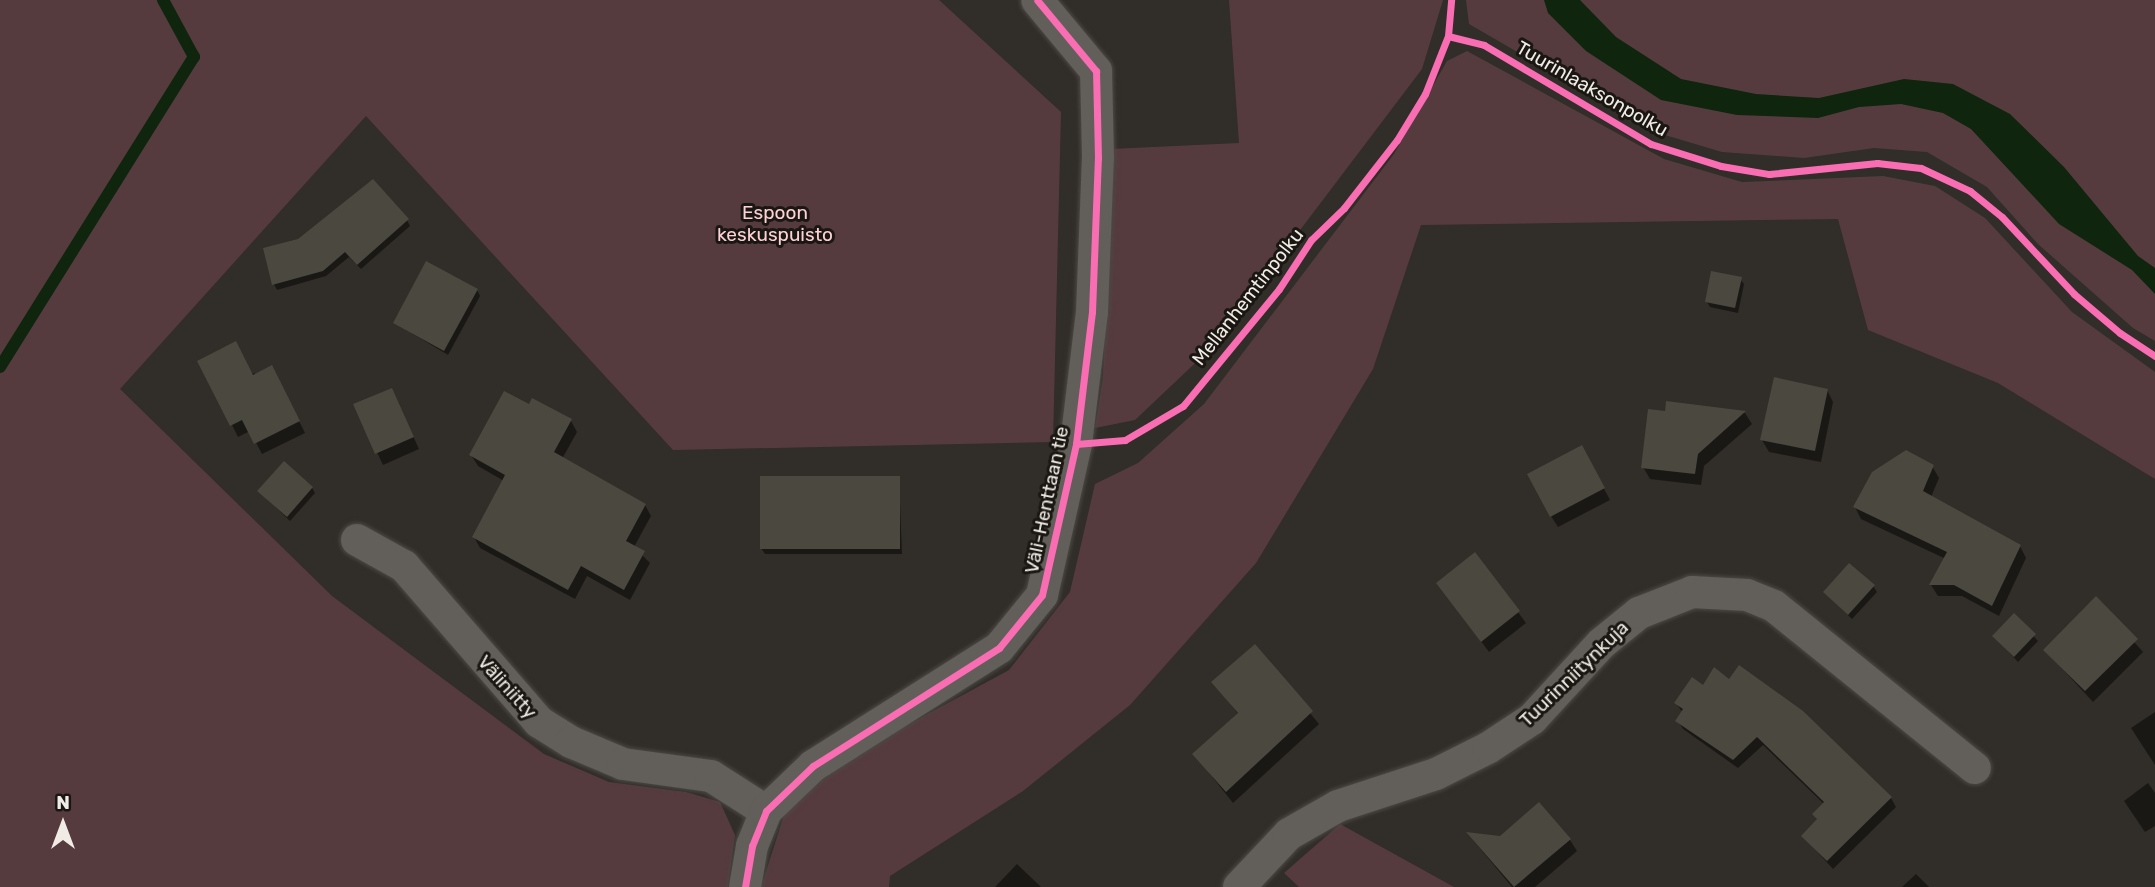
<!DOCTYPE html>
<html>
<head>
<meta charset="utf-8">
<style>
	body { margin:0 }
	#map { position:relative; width:2155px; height:887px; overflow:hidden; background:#312d28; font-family:Rubik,sans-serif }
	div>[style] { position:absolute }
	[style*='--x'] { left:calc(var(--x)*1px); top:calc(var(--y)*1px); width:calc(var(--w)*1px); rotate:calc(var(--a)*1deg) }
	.green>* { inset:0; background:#563b3e }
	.water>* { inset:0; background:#0f250d }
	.shadow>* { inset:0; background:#0007 }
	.stream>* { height:12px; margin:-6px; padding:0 6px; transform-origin:6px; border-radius:6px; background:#0f250d }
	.building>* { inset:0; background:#4a483f }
	.roads { filter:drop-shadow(0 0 2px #4c4944) drop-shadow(0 0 2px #4c4944) }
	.street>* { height:32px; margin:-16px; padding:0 16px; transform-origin:16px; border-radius:16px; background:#625e5a }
	.cycleway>* { height:7px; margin:-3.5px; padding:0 3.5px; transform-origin:3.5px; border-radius:3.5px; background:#f96db3 }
	span { translate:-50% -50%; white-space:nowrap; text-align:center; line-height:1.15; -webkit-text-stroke:6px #1a1712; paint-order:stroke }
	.street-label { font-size:19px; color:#f0ebe5 }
	.park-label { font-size:19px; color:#fed1d7 }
	.north { position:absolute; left:28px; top:789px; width:70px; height:70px; -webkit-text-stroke:5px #1a1712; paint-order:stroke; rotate:0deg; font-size:19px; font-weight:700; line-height:28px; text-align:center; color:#f0ebe5 }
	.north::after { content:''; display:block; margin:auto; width:24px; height:32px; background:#f0ebe5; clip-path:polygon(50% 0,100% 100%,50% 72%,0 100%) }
</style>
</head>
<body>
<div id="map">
	<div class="green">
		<div style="clip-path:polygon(0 0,939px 0,1061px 112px,1053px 442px,673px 450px,366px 116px,120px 389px,332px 596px,544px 754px,609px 782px,686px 792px,720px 802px,735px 835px,728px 887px,0 887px)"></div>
		<div style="clip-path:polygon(1229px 0,1443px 0,1422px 69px,1210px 349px,1135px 420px,1095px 428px,1103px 377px,1111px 149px,1239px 143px)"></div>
		<div style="clip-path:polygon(1466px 0,2155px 0,2155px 341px,2133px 328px,2038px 244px,1987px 187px,1927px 152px,1874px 148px,1804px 158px,1722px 152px,1655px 132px,1469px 24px)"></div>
		<div style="clip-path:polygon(1467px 51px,1664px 159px,1742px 182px,1883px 176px,1935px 186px,1985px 218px,2072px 312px,2155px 372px,2155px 479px,1998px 383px,1868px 330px,1838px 219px,1421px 225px,1373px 369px,1256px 563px,1130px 705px,1023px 791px,890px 876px,889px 887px,761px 887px,786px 809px,854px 754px,1009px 670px,1070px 592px,1095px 484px,1138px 463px,1204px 404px,1394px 154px,1447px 61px)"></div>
		<div style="clip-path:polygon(1340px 824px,1454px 887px,1299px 887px,1284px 873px)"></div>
	</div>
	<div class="water">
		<div style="clip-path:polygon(1544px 0,1580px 0,1616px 37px,1681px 79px,1756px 94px,1819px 98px,1904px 79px,1953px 84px,2010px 114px,2064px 167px,2138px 256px,2155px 268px,2155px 294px,2132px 270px,2059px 224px,1971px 129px,1943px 113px,1901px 104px,1859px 107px,1818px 118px,1737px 115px,1661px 100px,1586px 51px,1548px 13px)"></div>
	</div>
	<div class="shadow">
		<div style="clip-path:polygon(407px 220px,410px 226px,361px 269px,349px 257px,326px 276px,277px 290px,274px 284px)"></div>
		<div style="clip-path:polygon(1740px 279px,1744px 284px,1738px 313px,1710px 307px,1707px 302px)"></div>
		<div style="clip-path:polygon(477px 290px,480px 296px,448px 355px,395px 323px)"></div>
		<div style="clip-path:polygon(200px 361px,278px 379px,305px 433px,262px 454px,250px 431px,238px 437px)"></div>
		<div style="clip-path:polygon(1827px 390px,1833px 402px,1821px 462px,1769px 452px,1762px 440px)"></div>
		<div style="clip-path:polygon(397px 401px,419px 449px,383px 465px,355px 405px)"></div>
		<div style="clip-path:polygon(1668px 403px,1745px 413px,1752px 424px,1704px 466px,1701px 485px,1650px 479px,1643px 467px)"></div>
		<div style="clip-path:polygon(530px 407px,571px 421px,577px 432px,562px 459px,645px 505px,651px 516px,634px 547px,650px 563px,630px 600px,587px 576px,575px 599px,480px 548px,474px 537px,504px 481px,478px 466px,471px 455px)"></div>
		<div style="clip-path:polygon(1588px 459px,1610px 500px,1558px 527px,1551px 516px)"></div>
		<div style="clip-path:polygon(1932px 466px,1939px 478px,1931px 497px,2020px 546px,2026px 558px,1999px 616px,1962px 596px,1938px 596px,1931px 585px,1946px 559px,1861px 519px,1855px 507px)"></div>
		<div style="clip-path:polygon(899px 478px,902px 554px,765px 554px,761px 548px)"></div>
		<div style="clip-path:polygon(312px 488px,315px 493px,290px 521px,259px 491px)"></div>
		<div style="clip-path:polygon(1475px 554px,1526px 623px,1489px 652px,1438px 583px)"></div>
		<div style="clip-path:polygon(1873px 586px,1877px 592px,1852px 619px,1825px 593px)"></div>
		<div style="clip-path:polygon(2096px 599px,2143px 652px,2093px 702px,2045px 650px)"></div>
		<div style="clip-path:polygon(2014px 615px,2038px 641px,2018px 662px,1994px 636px)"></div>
		<div style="clip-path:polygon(1255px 647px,1319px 724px,1233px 803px,1194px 754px,1239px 715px,1213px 682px)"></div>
		<div style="clip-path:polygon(1692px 680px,1891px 798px,1896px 807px,1833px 869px,1803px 836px,1818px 821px,1814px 814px,1824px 804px,1763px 745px,1738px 768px,1683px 729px,1678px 721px,1683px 713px,1676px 703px)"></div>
		<div style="clip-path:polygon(2155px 712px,2155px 765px,2131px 728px)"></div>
		<div style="clip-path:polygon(2148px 783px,2155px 793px,2155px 826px,2145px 832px,2124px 801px)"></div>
		<div style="clip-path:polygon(1469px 835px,1570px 840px,1577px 851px,1535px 887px,1512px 887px)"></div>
		<div style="clip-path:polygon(1017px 864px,1041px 887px,995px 887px)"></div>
		<div style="clip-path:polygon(1916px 874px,1929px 887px,1902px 887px)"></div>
	</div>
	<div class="stream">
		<div style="--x:0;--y:367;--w:366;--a:-58"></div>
		<div style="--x:194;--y:57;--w:65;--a:-118.5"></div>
	</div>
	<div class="building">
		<div style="clip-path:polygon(373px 179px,409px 219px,357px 265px,345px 252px,323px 271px,272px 285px,263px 248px,298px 239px)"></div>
		<div style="clip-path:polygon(426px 261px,478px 289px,444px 351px,393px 323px)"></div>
		<div style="clip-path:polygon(1711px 271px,1742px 277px,1735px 308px,1705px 302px)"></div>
		<div style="clip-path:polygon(236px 341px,253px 375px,272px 365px,300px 421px,254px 444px,242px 420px,230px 426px,197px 361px)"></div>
		<div style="clip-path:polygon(1774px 377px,1828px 389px,1815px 451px,1760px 440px)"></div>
		<div style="clip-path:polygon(392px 388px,414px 437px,375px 454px,353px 404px)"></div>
		<div style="clip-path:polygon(504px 391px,529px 404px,532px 398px,572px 419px,554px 452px,646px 504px,626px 541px,645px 551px,624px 590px,581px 566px,568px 590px,472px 537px,505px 475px,469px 455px)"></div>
		<div style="clip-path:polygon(1666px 401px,1746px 411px,1698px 454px,1695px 474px,1641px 468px,1648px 409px,1665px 411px)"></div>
		<div style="clip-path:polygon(1582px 445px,1605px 488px,1550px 517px,1527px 474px)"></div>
		<div style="clip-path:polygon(1906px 450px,1934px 465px,1923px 491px,2021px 545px,1992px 606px,1954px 585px,1929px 585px,1947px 552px,1853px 507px,1872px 472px)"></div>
		<div style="clip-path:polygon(284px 461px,313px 487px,287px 517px,257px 491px)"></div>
		<div style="clip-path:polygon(760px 476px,900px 476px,900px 549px,760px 549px)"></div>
		<div style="clip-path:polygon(1475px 552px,1520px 611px,1481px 642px,1436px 583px)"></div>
		<div style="clip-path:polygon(1849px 563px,1875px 585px,1848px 615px,1823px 592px)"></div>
		<div style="clip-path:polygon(2096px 596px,2138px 639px,2085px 691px,2043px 650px)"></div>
		<div style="clip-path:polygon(2014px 613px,2036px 634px,2014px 657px,1992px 636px)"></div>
		<div style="clip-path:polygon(1255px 644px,1313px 711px,1226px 792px,1192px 754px,1238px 713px,1211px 682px)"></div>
		<div style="clip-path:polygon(1739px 665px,1803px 711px,1892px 797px,1827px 861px,1801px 836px,1817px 819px,1812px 814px,1824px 802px,1757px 737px,1733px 760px,1675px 721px,1683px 709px,1674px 703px,1692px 677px,1703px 685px,1714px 667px,1729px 679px)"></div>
		<div style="clip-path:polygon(1539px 802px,1571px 839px,1514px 887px,1466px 832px,1500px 836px)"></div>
	</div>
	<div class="roads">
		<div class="street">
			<div style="--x:357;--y:540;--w:54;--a:29"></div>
			<div style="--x:404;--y:566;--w:206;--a:49.1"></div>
			<div style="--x:539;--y:722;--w:38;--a:32"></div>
			<div style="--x:571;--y:742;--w:56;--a:22.9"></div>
			<div style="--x:623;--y:764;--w:89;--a:7.8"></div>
			<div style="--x:711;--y:776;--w:65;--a:32.5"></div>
			<div style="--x:745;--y:887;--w:42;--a:-80.3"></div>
			<div style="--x:752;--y:846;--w:38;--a:-68"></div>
			<div style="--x:766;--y:811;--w:65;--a:-43.8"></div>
			<div style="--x:813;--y:766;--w:220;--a:-32.4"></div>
			<div style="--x:999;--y:648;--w:68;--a:-50.9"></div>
			<div style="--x:1042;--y:595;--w:155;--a:-77.3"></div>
			<div style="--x:1076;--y:444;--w:133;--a:-83.1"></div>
			<div style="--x:1092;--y:312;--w:154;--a:-87.8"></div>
			<div style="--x:1098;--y:158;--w:87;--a:-91.3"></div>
			<div style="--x:1096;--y:71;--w:92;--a:-129.7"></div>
			<div style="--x:1239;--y:887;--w:73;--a:-46.7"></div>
			<div style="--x:1289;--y:834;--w:56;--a:-29.7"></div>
			<div style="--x:1338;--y:806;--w:103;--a:-18.1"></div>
			<div style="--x:1436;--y:774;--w:58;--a:-26.6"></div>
			<div style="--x:1488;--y:748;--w:53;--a:-33.4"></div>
			<div style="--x:1532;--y:719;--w:103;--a:-47.4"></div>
			<div style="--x:1602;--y:643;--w:48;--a:-39"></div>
			<div style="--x:1639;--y:613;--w:57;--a:-21.6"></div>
			<div style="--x:1692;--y:592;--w:55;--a:3.1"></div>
			<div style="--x:1747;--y:595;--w:29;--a:22"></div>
			<div style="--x:1774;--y:606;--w:258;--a:38.9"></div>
		</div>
	</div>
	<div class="cycleway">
		<div style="--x:1448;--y:36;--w:37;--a:14"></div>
		<div style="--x:1484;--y:45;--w:194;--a:30.7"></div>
		<div style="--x:1651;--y:144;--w:73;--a:17.4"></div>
		<div style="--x:1721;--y:166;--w:49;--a:9.5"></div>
		<div style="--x:1769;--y:174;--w:109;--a:-5.8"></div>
		<div style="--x:1877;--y:163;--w:44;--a:6.5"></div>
		<div style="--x:1921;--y:168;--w:54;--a:25.1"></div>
		<div style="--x:1970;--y:191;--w:41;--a:39.1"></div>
		<div style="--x:2002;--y:217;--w:105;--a:46.9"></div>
		<div style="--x:2074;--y:294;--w:60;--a:40.3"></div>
		<div style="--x:2120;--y:333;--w:42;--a:33.3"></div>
		<div style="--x:1076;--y:444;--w:49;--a:-4.7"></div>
		<div style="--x:1125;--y:440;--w:67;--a:-30.4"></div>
		<div style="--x:1183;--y:406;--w:151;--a:-50.6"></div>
		<div style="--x:1279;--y:289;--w:59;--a:-56.9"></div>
		<div style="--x:1311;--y:240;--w:46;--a:-44.1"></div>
		<div style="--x:1344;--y:208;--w:86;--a:-52.1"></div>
		<div style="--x:1397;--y:140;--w:54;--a:-58.7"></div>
		<div style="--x:1425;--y:94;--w:62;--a:-68.4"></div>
		<div style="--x:1448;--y:36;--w:36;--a:-85"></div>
		<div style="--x:745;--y:887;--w:42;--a:-80.3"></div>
		<div style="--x:752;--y:846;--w:38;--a:-68"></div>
		<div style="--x:766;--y:811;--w:65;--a:-43.8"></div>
		<div style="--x:813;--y:766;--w:220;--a:-32.4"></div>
		<div style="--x:999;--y:648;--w:68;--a:-50.9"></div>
		<div style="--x:1042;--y:595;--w:155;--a:-77.3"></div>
		<div style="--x:1076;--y:444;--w:133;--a:-83.1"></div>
		<div style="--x:1092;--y:312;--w:154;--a:-87.8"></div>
		<div style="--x:1098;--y:158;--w:87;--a:-91.3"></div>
		<div style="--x:1096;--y:71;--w:92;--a:-129.7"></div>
	</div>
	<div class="street-label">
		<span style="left:1592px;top:89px;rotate:30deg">Tuurinlaaksonpolku</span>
		<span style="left:1248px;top:297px;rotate:-52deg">Mellanhemtinpolku</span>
		<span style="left:1047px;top:500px;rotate:-78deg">Väli-Henttaan tie</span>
		<span style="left:1574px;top:674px;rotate:-44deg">Tuurinniitynkuja</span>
		<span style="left:507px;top:687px;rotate:48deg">Väliniitty</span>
	</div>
	<div class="park-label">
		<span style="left:775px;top:224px">Espoon<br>keskuspuisto</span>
	</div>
	<div class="north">N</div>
</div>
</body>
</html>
